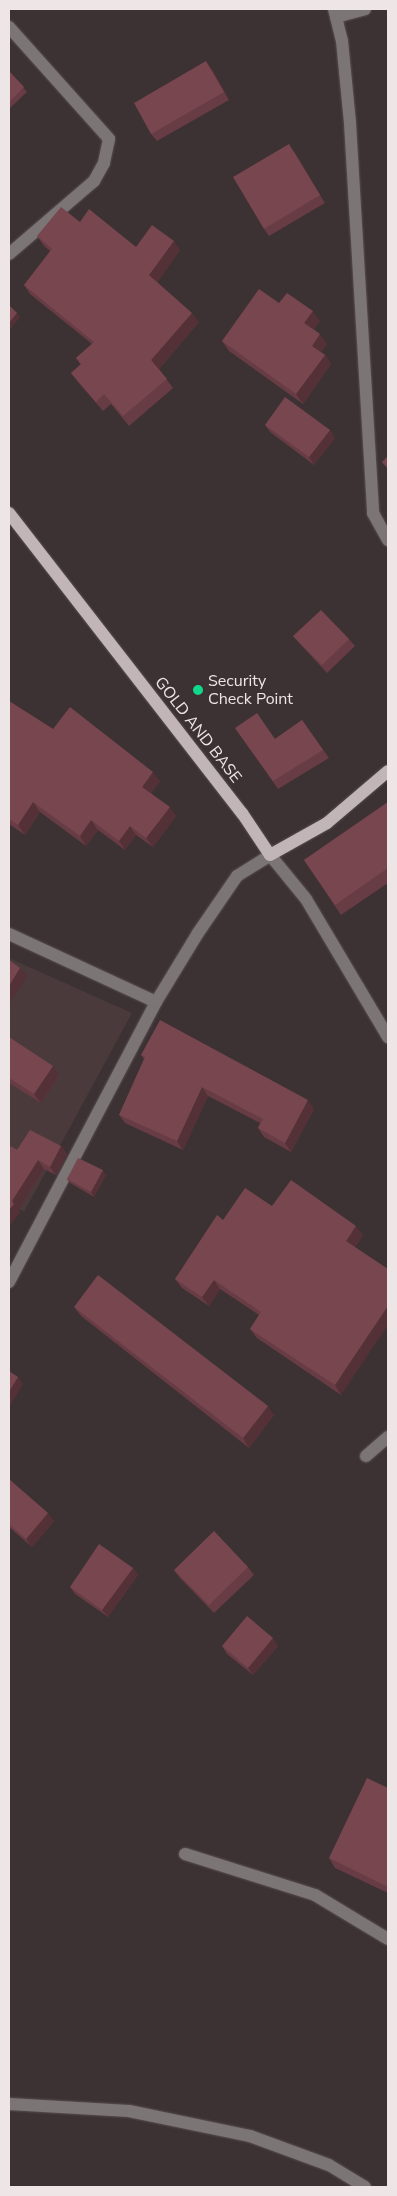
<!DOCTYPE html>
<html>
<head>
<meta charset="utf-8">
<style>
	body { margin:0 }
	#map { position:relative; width:397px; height:2196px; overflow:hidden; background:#3c3133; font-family:"Nunito Sans",sans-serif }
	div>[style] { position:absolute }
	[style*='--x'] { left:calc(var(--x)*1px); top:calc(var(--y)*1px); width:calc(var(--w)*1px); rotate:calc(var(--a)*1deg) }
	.built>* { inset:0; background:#4b3a3b }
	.roads { filter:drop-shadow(0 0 1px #584e50) drop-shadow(0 0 1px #584e50) }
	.minor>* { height:12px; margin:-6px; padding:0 6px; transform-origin:6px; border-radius:6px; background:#7b7576 }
	.major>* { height:12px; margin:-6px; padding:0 6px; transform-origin:6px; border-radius:6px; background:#c1b5b7 }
	.wall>* { inset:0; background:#673c44 }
	.shaded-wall>* { inset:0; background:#543137 }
	.building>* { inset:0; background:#78464f }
	.dots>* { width:14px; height:14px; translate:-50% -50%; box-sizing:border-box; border:2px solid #3c3133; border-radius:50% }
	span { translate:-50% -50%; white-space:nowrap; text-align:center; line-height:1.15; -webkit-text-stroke:4px #3c3133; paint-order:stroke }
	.poi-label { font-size:16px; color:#ede5e6 }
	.left { translate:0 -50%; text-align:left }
	.street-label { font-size:16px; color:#ede5e6 }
	.frame { position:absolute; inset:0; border:10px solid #ede5e6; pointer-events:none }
</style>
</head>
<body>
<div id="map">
	<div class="built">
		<div style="clip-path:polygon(9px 958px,132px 1013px,24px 1212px,9px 1202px)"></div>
	</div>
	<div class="roads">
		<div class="minor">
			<div style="--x:334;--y:9;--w:33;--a:76"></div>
			<div style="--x:342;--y:41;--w:82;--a:84.4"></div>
			<div style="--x:350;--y:123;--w:391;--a:86.6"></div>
			<div style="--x:373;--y:513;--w:31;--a:61"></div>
			<div style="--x:336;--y:17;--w:30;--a:-15"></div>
			<div style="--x:9;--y:27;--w:150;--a:48.2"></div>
			<div style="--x:109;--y:139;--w:25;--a:102"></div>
			<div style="--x:104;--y:163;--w:21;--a:119"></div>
			<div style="--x:94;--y:181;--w:112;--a:139.3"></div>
			<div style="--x:9;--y:934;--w:162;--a:24.8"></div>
			<div style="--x:9;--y:1282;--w:316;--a:-62.3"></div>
			<div style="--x:156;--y:1002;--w:81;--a:-58.7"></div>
			<div style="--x:198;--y:933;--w:69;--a:-55.6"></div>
			<div style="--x:237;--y:876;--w:39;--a:-32"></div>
			<div style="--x:270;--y:855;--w:57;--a:50.7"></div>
			<div style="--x:306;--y:899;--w:161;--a:59.3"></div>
			<div style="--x:366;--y:1456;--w:29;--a:-41"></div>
			<div style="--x:185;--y:1854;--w:136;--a:17.5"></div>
			<div style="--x:315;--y:1895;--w:85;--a:31.1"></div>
			<div style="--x:9;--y:2104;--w:120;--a:3.3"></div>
			<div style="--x:129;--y:2111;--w:124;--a:11.7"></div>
			<div style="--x:250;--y:2136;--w:84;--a:20.2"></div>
			<div style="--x:329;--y:2165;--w:42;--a:31.4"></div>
		</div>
		<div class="major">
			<div style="--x:9;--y:513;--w:380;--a:52.2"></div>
			<div style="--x:242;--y:813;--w:50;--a:56.3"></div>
			<div style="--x:270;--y:855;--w:65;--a:-29.3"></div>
			<div style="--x:327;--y:823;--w:80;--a:-40.4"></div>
		</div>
	</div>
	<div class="wall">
		<div style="clip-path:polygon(212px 69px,229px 100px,157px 141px,151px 134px)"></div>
		<div style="clip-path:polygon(9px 71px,27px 92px,9px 109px)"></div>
		<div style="clip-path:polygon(294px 151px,325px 203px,269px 236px,264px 229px)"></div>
		<div style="clip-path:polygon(80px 222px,136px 247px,180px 250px,157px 282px,199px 322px,159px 369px,173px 388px,129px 426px,111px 404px,103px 411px,78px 382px,71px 373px,81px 365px,76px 358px,92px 344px,30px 294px,24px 285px,50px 251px,44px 246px,37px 236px)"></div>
		<div style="clip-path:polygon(279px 303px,320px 321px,314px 329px,327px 344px,321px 352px,325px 355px,331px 364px,303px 404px,229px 351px,222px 341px)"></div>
		<div style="clip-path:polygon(265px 425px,330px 430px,335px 438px,314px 465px,270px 432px)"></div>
		<div style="clip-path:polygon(293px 636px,349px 639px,355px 646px,327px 673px,299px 643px)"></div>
		<div style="clip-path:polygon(9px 701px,53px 729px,160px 781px,151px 793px,176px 816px,153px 847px,136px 835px,125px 850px,98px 830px,86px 846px,40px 812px,25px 835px,9px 824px)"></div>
		<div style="clip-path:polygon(302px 720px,329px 758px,278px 789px,235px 728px,275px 739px)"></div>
		<div style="clip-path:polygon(388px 802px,388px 883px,341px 915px,304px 860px)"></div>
		<div style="clip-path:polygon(9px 1037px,59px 1075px,41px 1103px,9px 1083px)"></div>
		<div style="clip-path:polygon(141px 1055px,314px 1109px,291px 1152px,264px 1137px,258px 1128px,260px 1123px,208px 1096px,183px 1150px,125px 1123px,119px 1115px,144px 1059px)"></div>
		<div style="clip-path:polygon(61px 1146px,67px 1154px,56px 1175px,44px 1169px,18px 1210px,20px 1212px,9px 1226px,9px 1150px)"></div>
		<div style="clip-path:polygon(106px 1175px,94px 1197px,70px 1183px,67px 1179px)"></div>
		<div style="clip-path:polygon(272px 1206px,363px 1235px,355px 1247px,341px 1395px,257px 1338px,250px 1329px,259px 1315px,220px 1289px,209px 1306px,182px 1288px,175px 1279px,223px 1220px)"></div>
		<div style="clip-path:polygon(74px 1307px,274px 1415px,249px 1448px,81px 1316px)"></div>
		<div style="clip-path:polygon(9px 1479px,54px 1521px,32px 1547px,9px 1527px)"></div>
		<div style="clip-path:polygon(248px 1567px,254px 1575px,214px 1613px,179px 1577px,174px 1570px)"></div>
		<div style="clip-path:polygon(133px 1568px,138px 1575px,108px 1617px,75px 1594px,70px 1587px)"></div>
		<div style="clip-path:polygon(222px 1646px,278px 1646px,253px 1675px,227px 1654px)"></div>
		<div style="clip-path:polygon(388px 1788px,388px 1893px,335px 1868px,329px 1858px)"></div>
	</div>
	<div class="shaded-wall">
		<div style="clip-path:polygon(206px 61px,212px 69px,229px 100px,224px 92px)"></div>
		<div style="clip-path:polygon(289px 144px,294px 151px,325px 203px,320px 195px)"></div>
		<div style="clip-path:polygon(174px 241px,180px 250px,156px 285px,149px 275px)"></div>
		<div style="clip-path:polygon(313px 311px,320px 321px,311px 333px,304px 323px)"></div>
		<div style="clip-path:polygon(17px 313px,20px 317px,9px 331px,9px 323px)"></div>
		<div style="clip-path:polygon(192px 313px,199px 322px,158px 370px,151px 360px)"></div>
		<div style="clip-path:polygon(320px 334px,327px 344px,319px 356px,312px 346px)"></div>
		<div style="clip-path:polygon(325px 355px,331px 364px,303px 404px,296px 394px)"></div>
		<div style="clip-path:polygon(330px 430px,335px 438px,314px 465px,309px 457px)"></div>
		<div style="clip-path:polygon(153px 772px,160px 781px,149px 796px,142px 787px)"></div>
		<div style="clip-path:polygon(33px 802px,40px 812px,25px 835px,18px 825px)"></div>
		<div style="clip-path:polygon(170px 807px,176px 816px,153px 847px,146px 838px)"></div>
		<div style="clip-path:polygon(91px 820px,98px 830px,86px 846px,80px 836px)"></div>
		<div style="clip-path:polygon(130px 826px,136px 835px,125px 850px,119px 841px)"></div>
		<div style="clip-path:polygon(20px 968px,27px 976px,9px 1004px,9px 986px)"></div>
		<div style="clip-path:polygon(53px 1066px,59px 1075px,41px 1103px,34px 1094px)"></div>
		<div style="clip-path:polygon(202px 1087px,208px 1096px,183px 1150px,177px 1141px)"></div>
		<div style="clip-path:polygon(308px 1100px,314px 1109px,291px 1152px,285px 1143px)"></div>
		<div style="clip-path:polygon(61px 1146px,67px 1154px,56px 1175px,50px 1167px)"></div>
		<div style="clip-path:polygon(38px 1160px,44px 1169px,18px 1210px,20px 1212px,9px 1226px,9px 1210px,12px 1201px)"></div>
		<div style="clip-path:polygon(103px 1170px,106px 1175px,94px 1197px,91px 1192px)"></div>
		<div style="clip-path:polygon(356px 1226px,363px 1235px,352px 1250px,346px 1241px)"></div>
		<div style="clip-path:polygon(214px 1280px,220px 1289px,209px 1306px,202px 1297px)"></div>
		<div style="clip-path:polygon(388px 1306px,388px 1325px,341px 1395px,335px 1385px)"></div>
		<div style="clip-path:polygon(18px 1377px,23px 1384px,9px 1408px,9px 1392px)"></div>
		<div style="clip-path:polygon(268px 1406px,274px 1415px,249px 1448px,243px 1438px)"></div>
		<div style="clip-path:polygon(48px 1513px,54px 1521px,32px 1547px,26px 1539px)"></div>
		<div style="clip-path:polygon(133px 1568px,138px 1575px,108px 1617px,102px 1610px)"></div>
		<div style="clip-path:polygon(273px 1638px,278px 1646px,253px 1675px,248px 1668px)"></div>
	</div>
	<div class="building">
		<div style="clip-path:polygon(206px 61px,224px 92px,151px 134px,134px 103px)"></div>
		<div style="clip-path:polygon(9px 71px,24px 87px,9px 102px)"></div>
		<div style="clip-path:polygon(289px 144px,320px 195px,264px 229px,233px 177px)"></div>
		<div style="clip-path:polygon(61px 207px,80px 222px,89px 209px,136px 247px,152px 225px,174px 241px,149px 275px,192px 313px,151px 360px,167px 379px,123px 416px,104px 394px,96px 402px,71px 373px,81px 364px,76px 358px,94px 342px,24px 285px,52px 249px,37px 236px)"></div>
		<div style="clip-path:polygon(259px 289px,279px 303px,287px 293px,313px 311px,304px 323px,320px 334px,312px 346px,325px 355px,296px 394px,222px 341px)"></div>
		<div style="clip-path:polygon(9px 305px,17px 313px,9px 323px)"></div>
		<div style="clip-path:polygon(285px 397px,330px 430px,309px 457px,265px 425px)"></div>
		<div style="clip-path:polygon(388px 456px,388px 469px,382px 462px)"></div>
		<div style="clip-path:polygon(321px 610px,349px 639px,322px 665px,293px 636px)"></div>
		<div style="clip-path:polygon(9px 701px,53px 729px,70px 707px,153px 772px,142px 787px,170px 807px,146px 838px,130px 826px,119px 841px,91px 820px,80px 836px,33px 802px,18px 825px,9px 819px)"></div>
		<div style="clip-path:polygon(257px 713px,275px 739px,302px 720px,323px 750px,273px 781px,235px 728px)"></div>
		<div style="clip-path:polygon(388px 802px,388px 868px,335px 905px,304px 860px)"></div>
		<div style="clip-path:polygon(9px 960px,20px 968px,9px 986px)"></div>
		<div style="clip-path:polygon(160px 1020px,308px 1100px,285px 1143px,258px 1128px,263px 1119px,202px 1087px,177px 1141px,119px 1115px,145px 1057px,141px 1055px)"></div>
		<div style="clip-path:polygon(9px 1037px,53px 1066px,34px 1094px,9px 1078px)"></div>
		<div style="clip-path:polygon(30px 1130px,61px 1146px,50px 1167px,38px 1160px,12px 1201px,14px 1204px,9px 1210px,9px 1150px,11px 1146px,17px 1150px)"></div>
		<div style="clip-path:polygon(78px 1158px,103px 1170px,91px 1192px,67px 1179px)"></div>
		<div style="clip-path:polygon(291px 1180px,356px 1226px,346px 1241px,388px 1269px,388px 1306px,335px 1385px,250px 1329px,261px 1312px,214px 1280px,202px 1297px,175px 1279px,217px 1215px,223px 1220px,245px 1188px,272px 1206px)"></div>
		<div style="clip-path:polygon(98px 1275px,268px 1406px,243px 1438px,74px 1307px)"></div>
		<div style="clip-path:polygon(9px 1371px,18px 1377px,9px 1392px)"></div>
		<div style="clip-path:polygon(9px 1479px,48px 1513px,26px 1539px,9px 1524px)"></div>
		<div style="clip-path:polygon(214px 1531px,248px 1567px,209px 1605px,174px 1570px)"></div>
		<div style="clip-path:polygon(99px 1544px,133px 1568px,102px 1610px,70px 1587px)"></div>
		<div style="clip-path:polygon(247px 1616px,273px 1638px,248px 1668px,222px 1646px)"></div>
		<div style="clip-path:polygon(367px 1778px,388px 1788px,388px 1887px,329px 1858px)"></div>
	</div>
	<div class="dots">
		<div style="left:198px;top:690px;background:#11d98a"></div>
	</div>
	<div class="poi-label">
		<span class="left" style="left:208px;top:690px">Security<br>Check Point</span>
	</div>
	<div class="street-label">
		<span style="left:198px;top:730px;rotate:52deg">GOLD AND BASE</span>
	</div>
	<div class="frame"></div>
</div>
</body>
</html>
